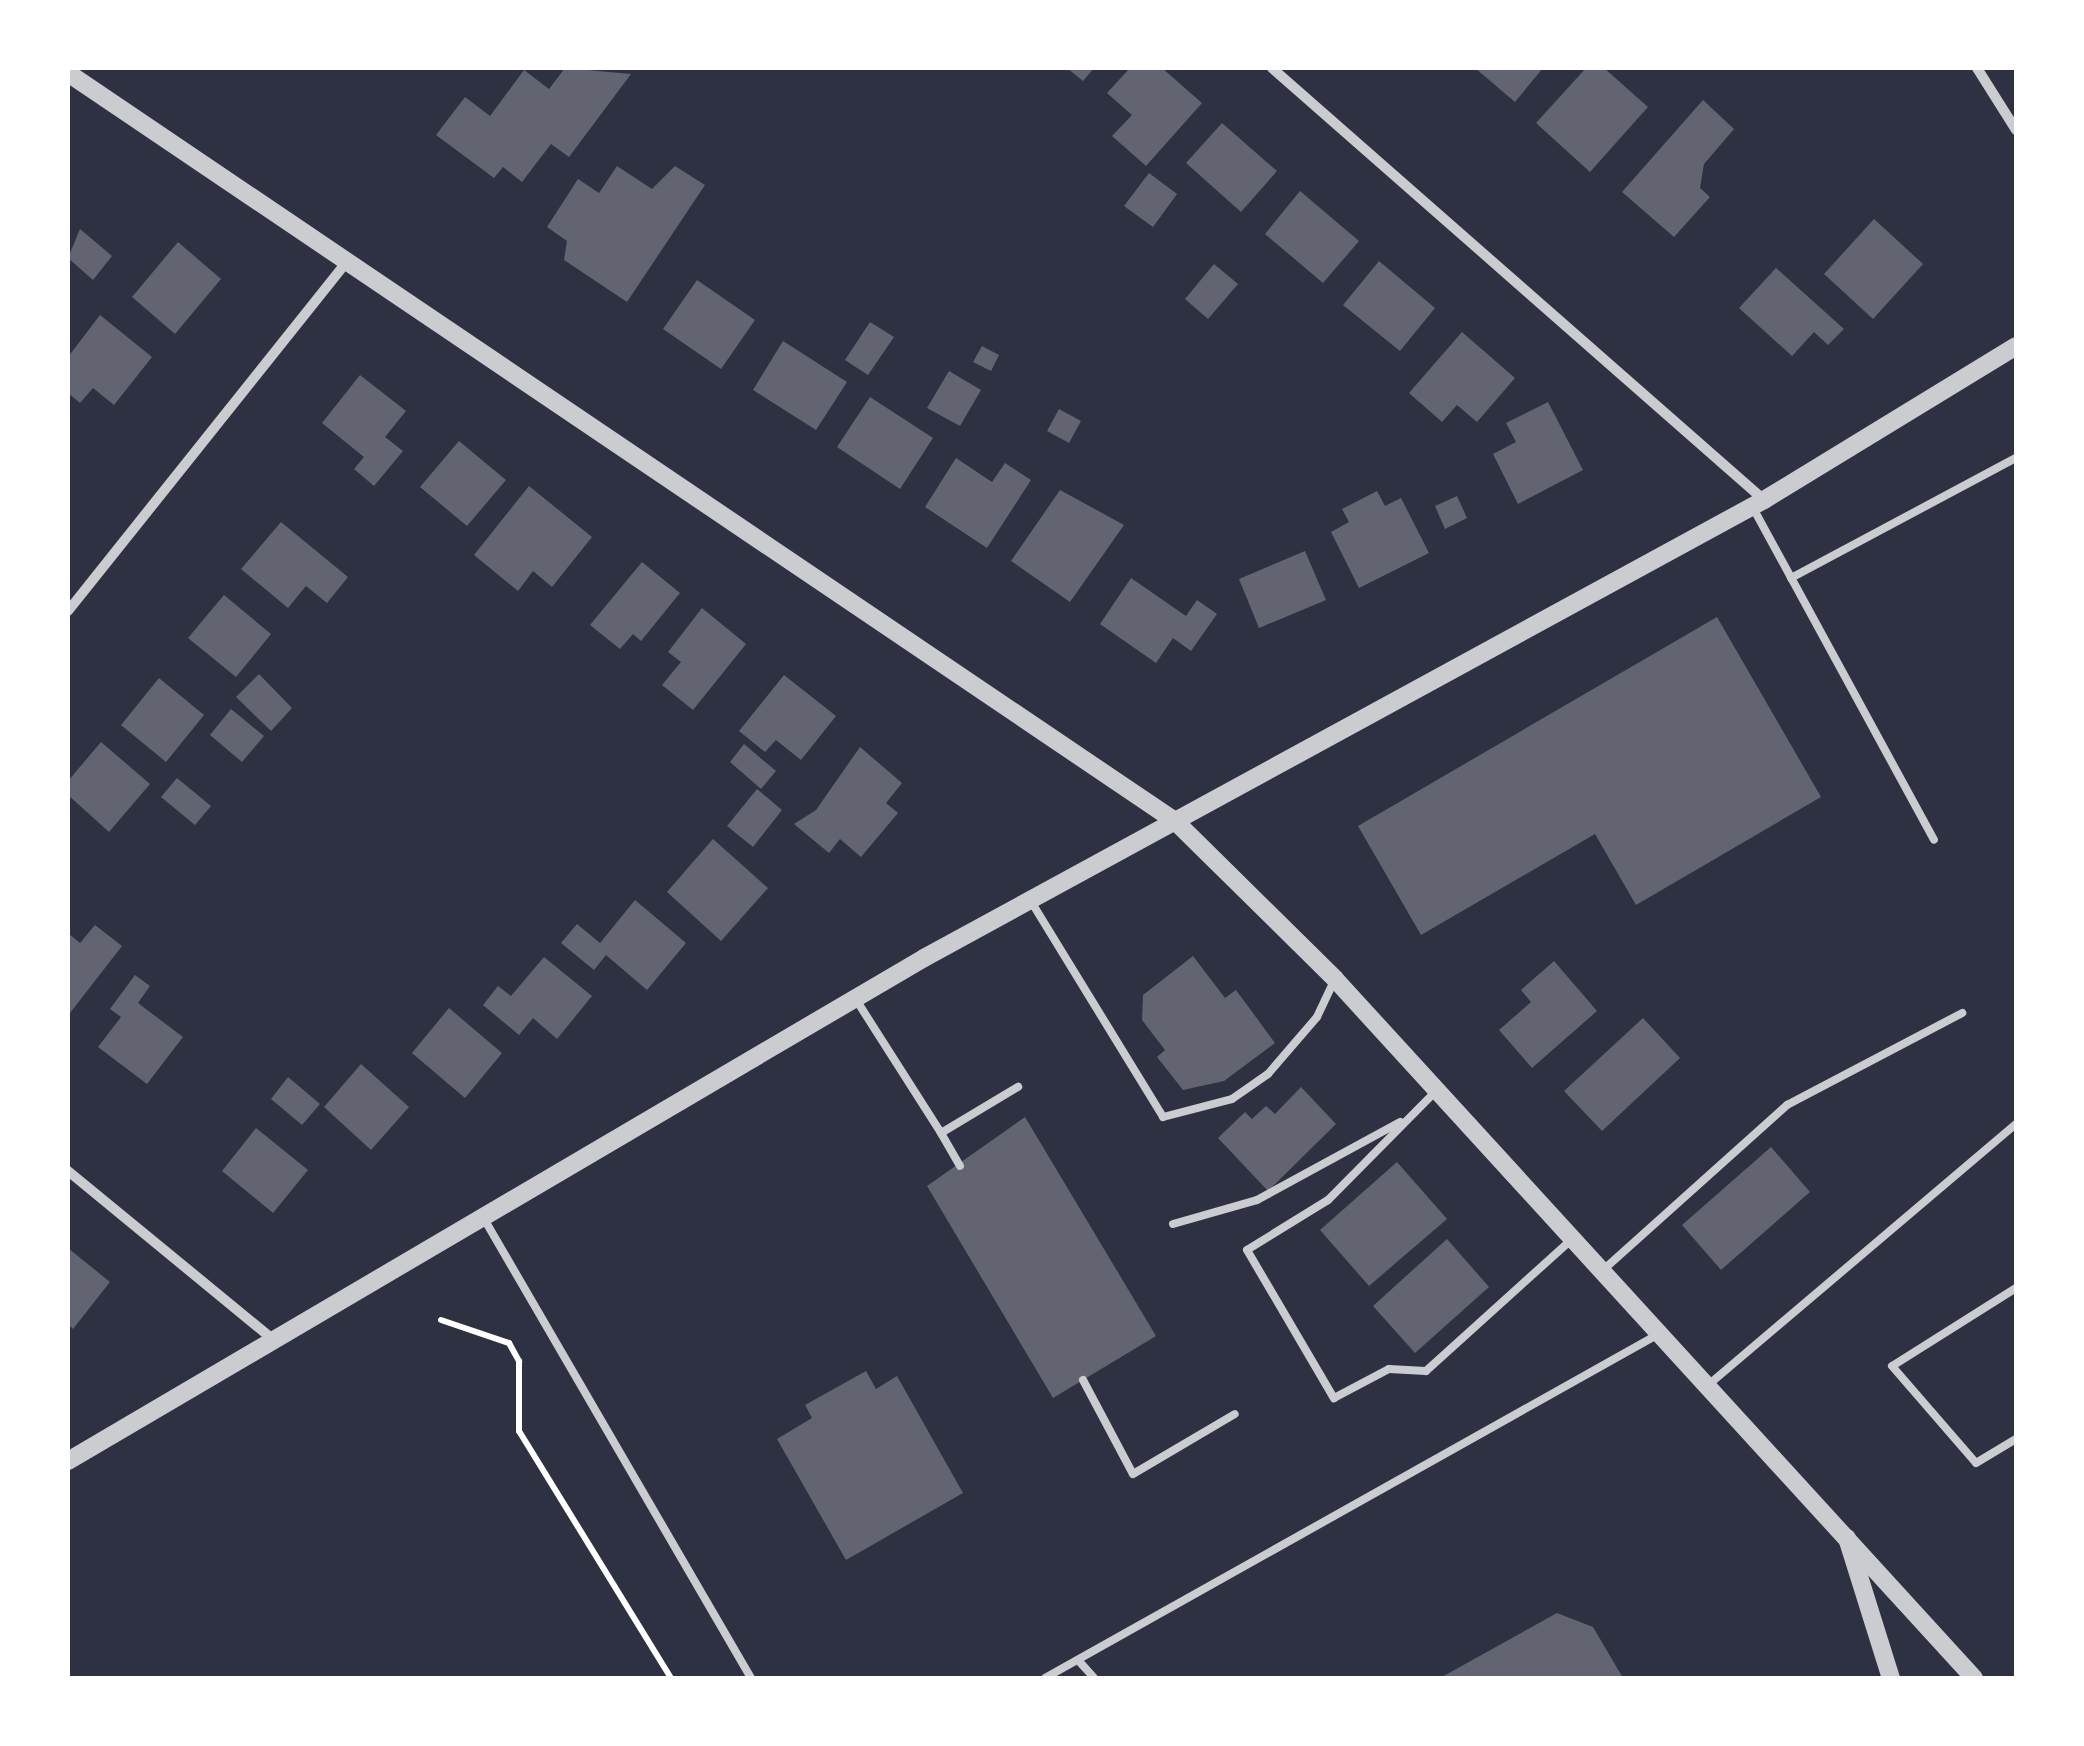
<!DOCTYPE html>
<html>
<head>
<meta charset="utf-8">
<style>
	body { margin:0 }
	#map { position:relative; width:2084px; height:1746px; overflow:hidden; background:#2d3142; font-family:Quicksand,sans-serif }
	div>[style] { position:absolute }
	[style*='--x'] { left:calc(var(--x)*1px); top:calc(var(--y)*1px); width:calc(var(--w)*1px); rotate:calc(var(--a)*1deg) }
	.building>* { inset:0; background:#626471 }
	.path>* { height:6px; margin:-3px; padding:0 3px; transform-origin:3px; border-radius:3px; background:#fff }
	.service>* { height:8px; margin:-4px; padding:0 4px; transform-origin:4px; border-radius:4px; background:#caccd0 }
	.minor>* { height:10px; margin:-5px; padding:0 5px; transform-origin:5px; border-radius:5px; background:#caccd0 }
	.tertiary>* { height:18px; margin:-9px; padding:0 9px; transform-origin:9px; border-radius:9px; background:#caccd0 }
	span { translate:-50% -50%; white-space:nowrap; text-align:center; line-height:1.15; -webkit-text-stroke:10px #fff; paint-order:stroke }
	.frame { position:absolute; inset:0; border:70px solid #fff; pointer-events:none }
</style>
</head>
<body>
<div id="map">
	<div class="building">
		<div style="clip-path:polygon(565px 68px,631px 74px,569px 157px,551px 144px,522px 182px,503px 167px,494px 178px,436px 135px,465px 97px,490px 116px,524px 70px,549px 89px)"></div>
		<div style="clip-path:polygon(1067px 68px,1094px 68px,1083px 81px)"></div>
		<div style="clip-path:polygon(1130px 68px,1162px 68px,1202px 103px,1146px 166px,1112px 136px,1132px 115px,1107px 93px)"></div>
		<div style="clip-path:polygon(1475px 68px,1543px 68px,1515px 102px)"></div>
		<div style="clip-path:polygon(1586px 68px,1604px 68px,1648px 107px,1590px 172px,1536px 123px)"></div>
		<div style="clip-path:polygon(1703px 100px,1734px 129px,1704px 164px,1700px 188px,1710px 197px,1674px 237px,1622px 192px)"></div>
		<div style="clip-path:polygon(1222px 123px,1277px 171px,1241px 212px,1186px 163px)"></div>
		<div style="clip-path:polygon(617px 166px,652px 189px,675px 166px,705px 185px,627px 302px,564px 260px,567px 241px,547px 227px,578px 179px,599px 193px)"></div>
		<div style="clip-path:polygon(1149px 173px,1177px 194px,1153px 227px,1124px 206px)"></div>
		<div style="clip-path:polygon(1300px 191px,1359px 241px,1323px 283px,1265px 234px)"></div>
		<div style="clip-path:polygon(1874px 219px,1923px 264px,1873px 319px,1824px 274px)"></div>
		<div style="clip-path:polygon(80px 229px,112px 256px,93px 280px,68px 258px)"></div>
		<div style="clip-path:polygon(178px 242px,221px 279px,175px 334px,132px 297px)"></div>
		<div style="clip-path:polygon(1379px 261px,1435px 308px,1400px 351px,1343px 305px)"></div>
		<div style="clip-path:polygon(1214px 264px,1238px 284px,1208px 319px,1185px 299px)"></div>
		<div style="clip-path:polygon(1776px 268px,1844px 329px,1828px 345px,1814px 332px,1792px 356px,1739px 308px)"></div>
		<div style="clip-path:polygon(697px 280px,755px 320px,721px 369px,663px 329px)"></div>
		<div style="clip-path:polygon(100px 315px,152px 357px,114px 405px,93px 388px,80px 403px,68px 393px,68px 357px)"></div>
		<div style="clip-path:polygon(870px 322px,894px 337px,868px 375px,845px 360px)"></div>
		<div style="clip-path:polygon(1462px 332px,1515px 378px,1477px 422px,1457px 405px,1442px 422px,1409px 393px)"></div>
		<div style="clip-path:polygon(783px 341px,847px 382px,816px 430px,753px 390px)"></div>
		<div style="clip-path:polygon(982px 346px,999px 355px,991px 371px,973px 362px)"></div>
		<div style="clip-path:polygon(949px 371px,981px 390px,960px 426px,927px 408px)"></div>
		<div style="clip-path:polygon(360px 375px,406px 411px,385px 437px,403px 451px,374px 486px,354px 469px,364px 457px,322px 423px)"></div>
		<div style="clip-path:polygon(870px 397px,933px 438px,900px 489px,837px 447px)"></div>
		<div style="clip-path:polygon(1548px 402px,1583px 470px,1518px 504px,1493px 454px,1516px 442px,1506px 423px)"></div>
		<div style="clip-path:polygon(1059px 409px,1081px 421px,1069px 443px,1047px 431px)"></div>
		<div style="clip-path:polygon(459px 441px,506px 480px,467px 526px,420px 487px)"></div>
		<div style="clip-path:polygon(956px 458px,992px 482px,1005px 463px,1031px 480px,987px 548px,925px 507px)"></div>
		<div style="clip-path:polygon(529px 486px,592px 537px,552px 587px,533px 571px,518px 591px,474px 555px)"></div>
		<div style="clip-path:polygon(1060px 490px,1124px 525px,1070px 602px,1011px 561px)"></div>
		<div style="clip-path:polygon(1377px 491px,1385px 506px,1401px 498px,1429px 553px,1359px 588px,1331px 532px,1349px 522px,1342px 509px)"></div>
		<div style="clip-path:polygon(1457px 496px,1467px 518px,1445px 529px,1435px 506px)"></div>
		<div style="clip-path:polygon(281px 522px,348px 577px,327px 603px,306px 586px,288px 608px,241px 569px)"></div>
		<div style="clip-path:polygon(1305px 551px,1326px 600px,1259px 628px,1239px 579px)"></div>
		<div style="clip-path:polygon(642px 562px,680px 593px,641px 641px,633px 634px,620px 649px,590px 625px)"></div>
		<div style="clip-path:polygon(1131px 578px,1186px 616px,1197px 600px,1217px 614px,1191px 651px,1173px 638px,1156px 663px,1100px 624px)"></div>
		<div style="clip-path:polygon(224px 595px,271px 634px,236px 677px,188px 638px)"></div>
		<div style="clip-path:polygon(702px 608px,746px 644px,693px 710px,662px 685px,681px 662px,668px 652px)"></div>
		<div style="clip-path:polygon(1717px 617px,1821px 797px,1636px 905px,1595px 834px,1421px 935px,1358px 826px)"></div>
		<div style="clip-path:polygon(259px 674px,292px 708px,271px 731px,236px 697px)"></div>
		<div style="clip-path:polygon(784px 675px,836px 716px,801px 760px,776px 740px,765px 752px,739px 731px)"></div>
		<div style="clip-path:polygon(159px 678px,204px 715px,166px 762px,121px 725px)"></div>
		<div style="clip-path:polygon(231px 709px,264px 736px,242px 762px,210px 735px)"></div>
		<div style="clip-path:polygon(101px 742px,150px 784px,109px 832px,68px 795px,68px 781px)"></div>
		<div style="clip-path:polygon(744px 744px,776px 771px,761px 789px,730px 762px)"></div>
		<div style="clip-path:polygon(860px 747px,902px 783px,886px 803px,898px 813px,861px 857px,840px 839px,829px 853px,794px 824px,816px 810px)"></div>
		<div style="clip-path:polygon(177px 778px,211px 806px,195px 825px,161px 797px)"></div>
		<div style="clip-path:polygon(757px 789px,782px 810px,753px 847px,727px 826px)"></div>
		<div style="clip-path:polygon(713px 839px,768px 888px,721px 941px,667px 892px)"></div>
		<div style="clip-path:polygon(635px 900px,686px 943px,647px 990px,606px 955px,594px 970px,561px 943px,577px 924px,600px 943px)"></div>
		<div style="clip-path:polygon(95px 925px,122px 946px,70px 1013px,68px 933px,80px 943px)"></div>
		<div style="clip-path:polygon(1193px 956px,1225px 998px,1236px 990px,1275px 1043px,1224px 1081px,1183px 1090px,1157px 1057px,1165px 1050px,1142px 1020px,1143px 995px)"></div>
		<div style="clip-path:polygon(544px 957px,592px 996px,557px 1039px,533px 1018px,519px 1035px,483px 1005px,498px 986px,511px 996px)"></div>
		<div style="clip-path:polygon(1554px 961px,1597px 1011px,1532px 1068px,1499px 1030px,1531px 1002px,1521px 990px)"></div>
		<div style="clip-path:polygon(135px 975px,150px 986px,138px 1003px,183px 1037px,147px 1084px,98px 1047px,121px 1017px,110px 1009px)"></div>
		<div style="clip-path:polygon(449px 1008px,502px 1053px,465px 1098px,412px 1053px)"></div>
		<div style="clip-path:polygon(1643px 1018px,1680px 1058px,1602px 1131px,1564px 1091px)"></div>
		<div style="clip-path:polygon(361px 1064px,409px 1107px,371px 1150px,324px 1107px)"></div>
		<div style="clip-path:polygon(288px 1077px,320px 1104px,302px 1125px,271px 1099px)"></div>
		<div style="clip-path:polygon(1301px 1087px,1336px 1124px,1268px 1191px,1218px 1138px,1245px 1112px,1252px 1119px,1266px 1106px,1275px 1114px)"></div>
		<div style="clip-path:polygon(1025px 1117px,1156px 1336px,1053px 1398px,927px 1186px)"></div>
		<div style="clip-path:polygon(256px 1128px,308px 1170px,273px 1213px,222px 1171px)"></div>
		<div style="clip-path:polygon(1771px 1147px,1810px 1192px,1721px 1270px,1682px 1225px)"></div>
		<div style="clip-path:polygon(1397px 1162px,1447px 1219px,1369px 1286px,1320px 1230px)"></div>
		<div style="clip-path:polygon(1447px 1239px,1489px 1287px,1415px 1353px,1373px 1306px)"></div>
		<div style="clip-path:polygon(68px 1248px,110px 1282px,73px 1329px,68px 1324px)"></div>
		<div style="clip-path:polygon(866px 1371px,876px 1389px,897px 1376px,963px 1493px,846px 1560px,777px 1439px,812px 1418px,805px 1405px)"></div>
		<div style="clip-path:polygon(1557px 1613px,1593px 1627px,1623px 1678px,1440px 1678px)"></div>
	</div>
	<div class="path">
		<div style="--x:441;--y:1320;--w:72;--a:18.7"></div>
		<div style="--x:509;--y:1343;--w:21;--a:61"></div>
		<div style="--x:519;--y:1361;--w:70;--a:90"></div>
		<div style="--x:519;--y:1431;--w:290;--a:58.4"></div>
	</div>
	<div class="service">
		<div style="--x:1752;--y:506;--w:380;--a:61.4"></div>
		<div style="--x:1791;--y:578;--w:255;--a:-28.1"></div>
		<div style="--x:1032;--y:903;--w:251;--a:58.5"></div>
		<div style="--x:1163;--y:1117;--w:71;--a:-14.6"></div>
		<div style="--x:1232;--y:1099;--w:44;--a:-34.8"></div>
		<div style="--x:1268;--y:1074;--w:75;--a:-49.3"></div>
		<div style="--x:1317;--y:1017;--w:42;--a:-64.7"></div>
		<div style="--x:855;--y:998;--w:160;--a:57.5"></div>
		<div style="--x:941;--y:1133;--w:90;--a:-30.9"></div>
		<div style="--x:1437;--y:1090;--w:155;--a:134.7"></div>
		<div style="--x:1328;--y:1200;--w:95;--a:148.3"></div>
		<div style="--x:1247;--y:1250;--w:172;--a:59.6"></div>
		<div style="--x:1334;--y:1398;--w:62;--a:-27.8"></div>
		<div style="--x:1389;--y:1369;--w:37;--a:3"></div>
		<div style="--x:1426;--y:1371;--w:194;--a:-42.1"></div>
		<div style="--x:941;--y:1133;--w:38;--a:60"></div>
		<div style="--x:483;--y:1217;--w:533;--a:59.83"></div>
		<div style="--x:1173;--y:1224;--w:87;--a:-15.9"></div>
		<div style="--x:1257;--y:1200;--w:163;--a:-28.6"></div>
		<div style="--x:1602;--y:1271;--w:249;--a:-41.9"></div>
		<div style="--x:1787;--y:1105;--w:198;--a:-27.7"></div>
		<div style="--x:2016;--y:1288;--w:146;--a:147.8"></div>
		<div style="--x:1892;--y:1366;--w:128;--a:49.1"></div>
		<div style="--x:1976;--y:1463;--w:47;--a:-31"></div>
		<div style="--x:1083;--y:1380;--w:106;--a:62"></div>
		<div style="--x:1133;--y:1474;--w:118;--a:-30.5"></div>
		<div style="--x:1707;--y:1386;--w:405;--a:-40.3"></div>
		<div style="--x:1078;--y:1660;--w:24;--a:48"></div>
		<div style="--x:1045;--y:1678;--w:702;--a:-29.27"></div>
	</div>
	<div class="minor">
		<div style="--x:1272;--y:68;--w:655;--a:41.28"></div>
		<div style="--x:1977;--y:68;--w:73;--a:57.8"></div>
		<div style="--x:68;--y:611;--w:447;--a:-51.4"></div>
		<div style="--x:68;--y:1171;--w:266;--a:39.4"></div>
	</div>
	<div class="tertiary">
		<div style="--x:68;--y:73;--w:1336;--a:34.05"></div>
		<div style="--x:1175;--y:821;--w:225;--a:44.6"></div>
		<div style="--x:1335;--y:979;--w:947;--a:47.57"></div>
		<div style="--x:68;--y:1461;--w:993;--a:-30.44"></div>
		<div style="--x:924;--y:958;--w:957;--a:-28.6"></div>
		<div style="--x:1764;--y:500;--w:295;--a:-31.4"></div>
		<div style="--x:1847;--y:1538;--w:147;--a:72.6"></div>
	</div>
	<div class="frame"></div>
</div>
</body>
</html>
